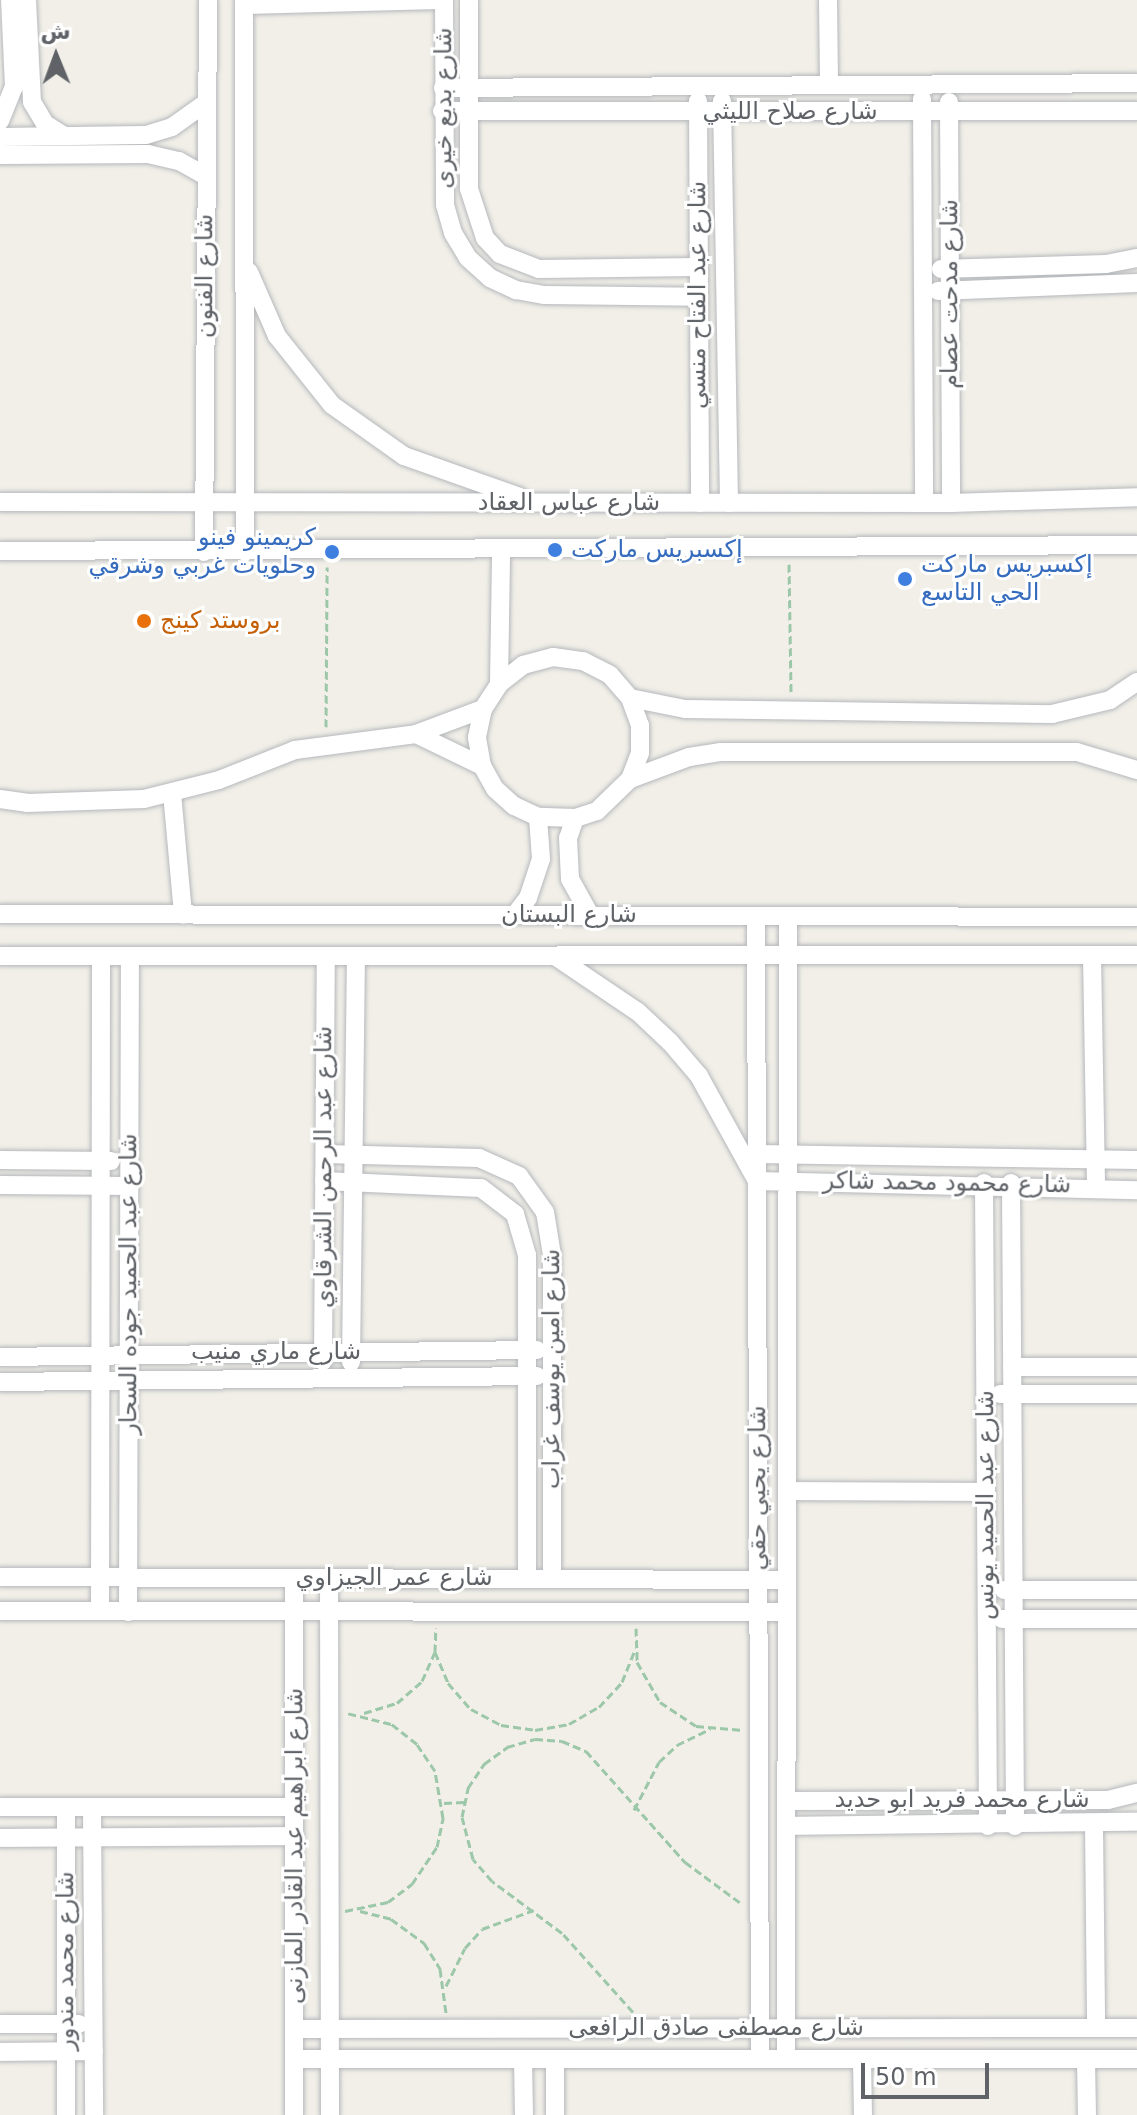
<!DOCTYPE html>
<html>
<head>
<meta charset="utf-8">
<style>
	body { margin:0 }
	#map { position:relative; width:1137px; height:2115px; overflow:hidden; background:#f1efe8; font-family:"DejaVu Sans","Noto Sans Arabic",sans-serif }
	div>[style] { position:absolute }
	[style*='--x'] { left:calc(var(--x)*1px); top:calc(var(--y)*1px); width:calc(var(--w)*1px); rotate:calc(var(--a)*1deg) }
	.path>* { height:3px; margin-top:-1.5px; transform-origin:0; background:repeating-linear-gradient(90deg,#9cc7a9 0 8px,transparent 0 12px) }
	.roads { filter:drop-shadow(0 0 2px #b5b8bc) drop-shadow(0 0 2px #b5b8bc) }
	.street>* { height:18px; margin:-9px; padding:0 9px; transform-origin:9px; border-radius:9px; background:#fff }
	.dots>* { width:22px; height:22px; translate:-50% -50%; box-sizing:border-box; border:4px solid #fff; border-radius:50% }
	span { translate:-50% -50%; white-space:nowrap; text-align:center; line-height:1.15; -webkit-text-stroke:6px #fff; paint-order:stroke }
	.street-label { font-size:24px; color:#5f6368 }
	.shop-label { font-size:24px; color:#366cbe }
	.right { translate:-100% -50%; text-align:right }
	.left { translate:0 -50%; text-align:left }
	.food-label { font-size:24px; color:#c56008 }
	.north { position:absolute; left:16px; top:16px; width:80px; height:80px; -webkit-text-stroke:6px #fff; paint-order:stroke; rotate:359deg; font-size:22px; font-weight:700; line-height:32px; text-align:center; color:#5f6368 }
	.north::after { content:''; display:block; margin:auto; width:28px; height:36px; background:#5f6368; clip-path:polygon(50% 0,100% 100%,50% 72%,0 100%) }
	.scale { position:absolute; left:861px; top:2063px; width:128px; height:36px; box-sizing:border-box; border:4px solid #5f6368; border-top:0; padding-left:10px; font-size:24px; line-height:28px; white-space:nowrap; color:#5f6368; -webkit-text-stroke:6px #fff; paint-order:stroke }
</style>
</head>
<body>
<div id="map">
	<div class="path">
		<div style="--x:789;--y:564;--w:128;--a:89.1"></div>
		<div style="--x:326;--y:727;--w:160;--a:-89.6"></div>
		<div style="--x:636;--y:1628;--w:34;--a:88"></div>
		<div style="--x:637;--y:1662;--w:46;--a:60.1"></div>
		<div style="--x:660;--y:1702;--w:43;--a:33.7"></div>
		<div style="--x:696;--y:1726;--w:47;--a:4.9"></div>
		<div style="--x:435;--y:1652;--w:34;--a:67"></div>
		<div style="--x:448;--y:1683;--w:35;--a:49"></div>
		<div style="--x:471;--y:1709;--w:34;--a:28"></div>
		<div style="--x:501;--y:1725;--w:34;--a:8"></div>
		<div style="--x:535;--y:1730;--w:35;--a:-10"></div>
		<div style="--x:569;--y:1724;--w:34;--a:-30"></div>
		<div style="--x:599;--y:1707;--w:34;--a:-47"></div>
		<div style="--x:622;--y:1682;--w:35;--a:-68"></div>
		<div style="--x:364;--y:1713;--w:34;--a:-17"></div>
		<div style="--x:397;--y:1703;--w:33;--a:-41"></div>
		<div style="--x:422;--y:1681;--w:32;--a:-66"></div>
		<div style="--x:435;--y:1652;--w:24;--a:-88"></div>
		<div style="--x:444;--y:1803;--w:20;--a:-3"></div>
		<div style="--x:634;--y:1810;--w:54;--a:-62.5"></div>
		<div style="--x:659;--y:1762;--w:25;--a:-43"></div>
		<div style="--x:677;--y:1745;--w:37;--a:-26"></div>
		<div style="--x:345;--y:1911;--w:44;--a:-11.8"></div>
		<div style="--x:388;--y:1902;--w:30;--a:-37"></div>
		<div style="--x:412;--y:1884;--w:45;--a:-56"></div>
		<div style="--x:437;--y:1847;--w:30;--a:-78"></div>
		<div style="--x:443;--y:1818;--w:48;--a:-99.7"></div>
		<div style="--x:435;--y:1771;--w:32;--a:-124"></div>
		<div style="--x:417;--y:1744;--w:33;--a:-142"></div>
		<div style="--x:391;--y:1724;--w:45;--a:-166"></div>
		<div style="--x:360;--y:1911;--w:32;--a:14"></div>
		<div style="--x:391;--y:1919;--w:41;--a:36"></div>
		<div style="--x:424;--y:1943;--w:31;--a:58"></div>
		<div style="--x:440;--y:1969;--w:44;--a:82.2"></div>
		<div style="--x:446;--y:1986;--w:42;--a:-63.4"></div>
		<div style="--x:465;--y:1948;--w:25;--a:-48"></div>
		<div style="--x:482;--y:1929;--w:55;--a:-20.1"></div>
		<div style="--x:633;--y:2012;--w:106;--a:-131.9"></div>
		<div style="--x:562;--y:1933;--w:87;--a:-143.4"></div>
		<div style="--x:492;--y:1881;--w:29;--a:-131"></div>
		<div style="--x:473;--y:1859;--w:43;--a:-104.7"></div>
		<div style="--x:462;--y:1817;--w:30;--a:-78"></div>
		<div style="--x:468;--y:1788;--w:29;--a:-56"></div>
		<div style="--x:484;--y:1764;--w:29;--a:-36"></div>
		<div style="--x:507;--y:1747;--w:29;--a:-16"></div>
		<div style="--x:535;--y:1739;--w:27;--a:4"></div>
		<div style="--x:562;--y:1741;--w:26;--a:23"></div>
		<div style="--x:586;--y:1751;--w:149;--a:48.3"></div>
		<div style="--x:685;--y:1862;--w:71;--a:36.4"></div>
	</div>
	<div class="roads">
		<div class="street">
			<div style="--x:27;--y:0;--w:102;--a:87.2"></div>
			<div style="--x:32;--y:102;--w:26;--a:59"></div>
			<div style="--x:45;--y:124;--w:22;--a:32"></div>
			<div style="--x:244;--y:0;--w:552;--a:89.9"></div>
			<div style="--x:444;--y:0;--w:205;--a:89.7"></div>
			<div style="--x:445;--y:205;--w:29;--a:74"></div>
			<div style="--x:453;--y:233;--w:29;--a:59"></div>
			<div style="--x:468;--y:258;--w:30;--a:42"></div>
			<div style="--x:490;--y:278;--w:29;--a:25"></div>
			<div style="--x:516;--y:290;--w:29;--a:10"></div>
			<div style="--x:545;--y:295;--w:153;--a:0.7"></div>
			<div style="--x:469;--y:0;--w:189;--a:90"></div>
			<div style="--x:469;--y:189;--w:52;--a:71.9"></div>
			<div style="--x:485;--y:238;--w:22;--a:47"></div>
			<div style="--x:500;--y:254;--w:42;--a:21"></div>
			<div style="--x:539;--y:269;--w:158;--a:-0.7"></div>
			<div style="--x:828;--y:0;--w:85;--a:89.3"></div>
			<div style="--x:244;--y:5;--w:195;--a:-1.5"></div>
			<div style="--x:443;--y:88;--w:694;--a:-0.41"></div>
			<div style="--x:922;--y:99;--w:404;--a:89.7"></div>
			<div style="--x:698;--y:101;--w:402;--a:89.7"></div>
			<div style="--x:722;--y:101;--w:402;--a:89"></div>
			<div style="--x:949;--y:102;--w:401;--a:89.7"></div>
			<div style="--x:442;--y:111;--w:695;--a:0"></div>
			<div style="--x:0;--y:121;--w:37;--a:-68"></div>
			<div style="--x:14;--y:87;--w:87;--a:-92.6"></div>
			<div style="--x:0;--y:137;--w:146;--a:-0.8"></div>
			<div style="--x:146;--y:135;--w:27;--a:-17"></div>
			<div style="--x:172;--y:127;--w:43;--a:-35.5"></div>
			<div style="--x:0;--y:155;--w:148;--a:-0.4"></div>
			<div style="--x:148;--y:154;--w:32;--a:13"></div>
			<div style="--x:179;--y:161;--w:31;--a:29"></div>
			<div style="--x:941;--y:269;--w:165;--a:-1.7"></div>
			<div style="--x:1106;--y:264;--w:32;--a:-11"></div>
			<div style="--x:249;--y:272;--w:70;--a:66.4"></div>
			<div style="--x:277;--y:336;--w:88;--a:51.4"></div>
			<div style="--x:332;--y:405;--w:88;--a:35.3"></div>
			<div style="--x:404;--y:456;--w:123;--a:19.5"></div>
			<div style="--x:938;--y:291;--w:199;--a:-2.3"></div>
			<div style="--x:0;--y:502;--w:951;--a:0.06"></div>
			<div style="--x:951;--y:503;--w:186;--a:-1.8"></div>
			<div style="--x:0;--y:551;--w:1137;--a:-0.3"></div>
			<div style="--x:204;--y:552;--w:552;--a:-89.58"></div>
			<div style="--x:499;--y:684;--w:134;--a:-89.1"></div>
			<div style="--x:630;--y:698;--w:29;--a:70"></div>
			<div style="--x:640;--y:725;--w:28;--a:90"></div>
			<div style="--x:640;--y:753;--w:28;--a:111"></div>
			<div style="--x:630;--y:779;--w:46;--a:135.9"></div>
			<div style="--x:597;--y:811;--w:23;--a:162"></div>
			<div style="--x:575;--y:818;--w:37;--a:-178"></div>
			<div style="--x:538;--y:817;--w:26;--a:-155"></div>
			<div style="--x:514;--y:806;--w:25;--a:-138"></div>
			<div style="--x:495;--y:789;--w:26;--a:-119"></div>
			<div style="--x:482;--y:766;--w:29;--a:-100"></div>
			<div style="--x:477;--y:737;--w:29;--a:-78"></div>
			<div style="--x:483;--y:709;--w:30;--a:-57"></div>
			<div style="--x:499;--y:684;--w:31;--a:-38"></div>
			<div style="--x:523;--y:665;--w:31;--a:-15"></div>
			<div style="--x:553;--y:657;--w:30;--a:8"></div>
			<div style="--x:583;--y:661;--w:30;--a:27"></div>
			<div style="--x:610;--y:675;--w:30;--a:49"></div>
			<div style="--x:630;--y:698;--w:56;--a:11.3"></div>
			<div style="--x:685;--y:709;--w:367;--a:0.8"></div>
			<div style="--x:1052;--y:714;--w:60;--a:-13.6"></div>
			<div style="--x:1110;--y:700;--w:32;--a:-34"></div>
			<div style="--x:418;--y:735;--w:71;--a:25.8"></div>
			<div style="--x:630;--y:779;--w:63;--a:-20.4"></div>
			<div style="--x:689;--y:757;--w:31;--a:-9"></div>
			<div style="--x:720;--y:752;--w:357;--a:0"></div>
			<div style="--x:1077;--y:752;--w:63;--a:16.7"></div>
			<div style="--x:172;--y:793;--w:122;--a:84.8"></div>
			<div style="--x:0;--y:799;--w:27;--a:8"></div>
			<div style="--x:27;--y:803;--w:117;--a:-2"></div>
			<div style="--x:144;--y:799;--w:77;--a:-14.2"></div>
			<div style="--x:219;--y:780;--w:82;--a:-21.5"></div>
			<div style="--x:295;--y:750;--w:122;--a:-7.5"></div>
			<div style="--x:416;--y:734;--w:72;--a:-20.5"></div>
			<div style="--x:575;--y:818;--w:21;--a:109"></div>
			<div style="--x:568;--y:838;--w:41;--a:87.2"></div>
			<div style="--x:570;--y:879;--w:41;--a:60.9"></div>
			<div style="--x:0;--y:914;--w:1137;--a:0.15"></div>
			<div style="--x:515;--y:915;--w:21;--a:-53"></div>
			<div style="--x:528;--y:898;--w:41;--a:-71.6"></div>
			<div style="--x:541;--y:859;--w:42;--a:-94.1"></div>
			<div style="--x:756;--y:916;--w:1143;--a:89.8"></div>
			<div style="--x:1092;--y:955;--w:230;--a:89"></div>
			<div style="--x:0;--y:956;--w:1137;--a:-0.05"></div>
			<div style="--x:555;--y:956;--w:100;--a:34"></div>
			<div style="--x:638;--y:1012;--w:44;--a:43.2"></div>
			<div style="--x:670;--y:1042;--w:45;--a:49.5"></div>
			<div style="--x:699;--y:1076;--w:120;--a:61.1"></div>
			<div style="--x:757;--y:1181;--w:380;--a:1.4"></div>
			<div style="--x:325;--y:1154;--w:154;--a:1.5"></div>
			<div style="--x:479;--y:1158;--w:44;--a:24.2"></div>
			<div style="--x:519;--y:1176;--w:44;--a:54.2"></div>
			<div style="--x:545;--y:1212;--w:44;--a:80.8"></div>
			<div style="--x:552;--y:1255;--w:324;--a:90"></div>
			<div style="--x:757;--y:1154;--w:380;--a:0.9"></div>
			<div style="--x:0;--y:1160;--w:111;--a:0.5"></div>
			<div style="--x:324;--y:1181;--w:157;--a:2.6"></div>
			<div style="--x:481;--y:1188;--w:43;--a:37.4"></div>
			<div style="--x:515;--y:1214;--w:43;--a:73.7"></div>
			<div style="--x:527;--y:1255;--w:324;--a:90"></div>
			<div style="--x:984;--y:1183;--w:643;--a:89.64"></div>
			<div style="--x:1011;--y:1183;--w:643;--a:89.64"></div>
			<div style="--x:0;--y:1185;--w:130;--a:0.4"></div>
			<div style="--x:0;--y:1357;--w:537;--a:-0.75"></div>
			<div style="--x:323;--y:1361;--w:405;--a:-89.6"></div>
			<div style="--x:351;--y:1362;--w:406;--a:-89.3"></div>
			<div style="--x:1012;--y:1367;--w:125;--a:0"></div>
			<div style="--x:0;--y:1382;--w:537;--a:-0.64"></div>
			<div style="--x:1000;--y:1394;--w:137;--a:0"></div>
			<div style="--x:787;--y:1491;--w:199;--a:0.3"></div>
			<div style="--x:0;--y:1577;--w:787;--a:0.22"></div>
			<div style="--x:294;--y:1578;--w:537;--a:90"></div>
			<div style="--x:329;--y:1578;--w:537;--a:89.89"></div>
			<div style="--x:1004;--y:1590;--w:133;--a:0"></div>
			<div style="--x:0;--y:1611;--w:787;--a:0.07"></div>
			<div style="--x:100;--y:1611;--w:655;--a:-89.91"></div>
			<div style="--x:128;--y:1612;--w:656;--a:-89.83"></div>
			<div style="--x:1002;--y:1619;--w:135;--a:0"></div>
			<div style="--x:787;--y:1801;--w:321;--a:-0.2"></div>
			<div style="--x:1108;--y:1800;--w:30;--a:-14"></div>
			<div style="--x:0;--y:1807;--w:295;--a:0"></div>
			<div style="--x:66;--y:1807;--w:308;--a:90"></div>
			<div style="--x:92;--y:1808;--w:307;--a:89.6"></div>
			<div style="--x:1094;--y:1825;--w:203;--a:89.4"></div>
			<div style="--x:787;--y:1826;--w:350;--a:-0.7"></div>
			<div style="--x:0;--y:1838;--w:295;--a:-0.4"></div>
			<div style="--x:0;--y:2024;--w:79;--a:0"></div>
			<div style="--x:294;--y:2029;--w:843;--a:-0.07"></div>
			<div style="--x:0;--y:2052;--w:94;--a:-0.6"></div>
			<div style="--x:295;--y:2059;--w:842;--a:0"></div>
			<div style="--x:523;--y:2059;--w:56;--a:89"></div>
			<div style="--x:786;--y:2059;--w:1143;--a:-89.9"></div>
			<div style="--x:862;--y:2059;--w:56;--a:89"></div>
			<div style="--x:1086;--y:2059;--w:56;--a:89"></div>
			<div style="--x:555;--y:2115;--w:56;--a:-90"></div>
		</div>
	</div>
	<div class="dots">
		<div style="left:555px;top:550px;background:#3f7fe0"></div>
		<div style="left:332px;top:552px;background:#3f7fe0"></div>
		<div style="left:905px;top:579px;background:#3f7fe0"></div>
		<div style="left:144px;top:621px;background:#e8710a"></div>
	</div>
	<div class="street-label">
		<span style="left:444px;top:108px;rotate:-90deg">شارع بديع خيرى</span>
		<span style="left:790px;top:112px">شارع صلاح الليثي</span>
		<span style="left:205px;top:276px;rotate:-90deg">شارع الفنون</span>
		<span style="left:950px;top:294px;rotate:-90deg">شارع مدحت عصام</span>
		<span style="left:698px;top:295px;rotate:-90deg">شارع عبد الفتاح منسي</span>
		<span style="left:569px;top:503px">شارع عباس العقاد</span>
		<span style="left:569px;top:915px">شارع البستان</span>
		<span style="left:324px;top:1167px;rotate:-90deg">شارع عبد الرحمن الشرقاوي</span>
		<span style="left:947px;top:1183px;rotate:1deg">شارع محمود محمد شاكر</span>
		<span style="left:129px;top:1284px;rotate:-90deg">شارع عبد الحميد جوده السحار</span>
		<span style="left:276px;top:1352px">شارع ماري منيب</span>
		<span style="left:552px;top:1369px;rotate:-90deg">شارع امين يوسف غراب</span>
		<span style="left:758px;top:1488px;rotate:-90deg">شارع يحيي حقي</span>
		<span style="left:986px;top:1505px;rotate:-90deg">شارع عبد الحميد يونس</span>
		<span style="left:394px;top:1578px">شارع عمر الجيزاوي</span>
		<span style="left:962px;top:1800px">شارع محمد فريد ابو حديد</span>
		<span style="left:295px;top:1846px;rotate:-90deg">شارع ابراهيم عبد القادر المازنى</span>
		<span style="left:66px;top:1961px;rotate:-90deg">شارع محمد مندور</span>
		<span style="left:716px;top:2028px">شارع مصطفى صادق الرافعى</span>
	</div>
	<div class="shop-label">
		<span class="right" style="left:316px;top:552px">كريمينو فينو<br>وحلويات غربي وشرقي</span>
		<span class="left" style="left:571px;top:550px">إكسبريس ماركت</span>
		<span class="left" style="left:921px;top:579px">إكسبريس ماركت<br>الحي التاسع</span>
	</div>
	<div class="food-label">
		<span class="left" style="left:160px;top:621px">بروستد كينج</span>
	</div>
	<div class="north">ش</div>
	<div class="scale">50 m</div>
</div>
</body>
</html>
